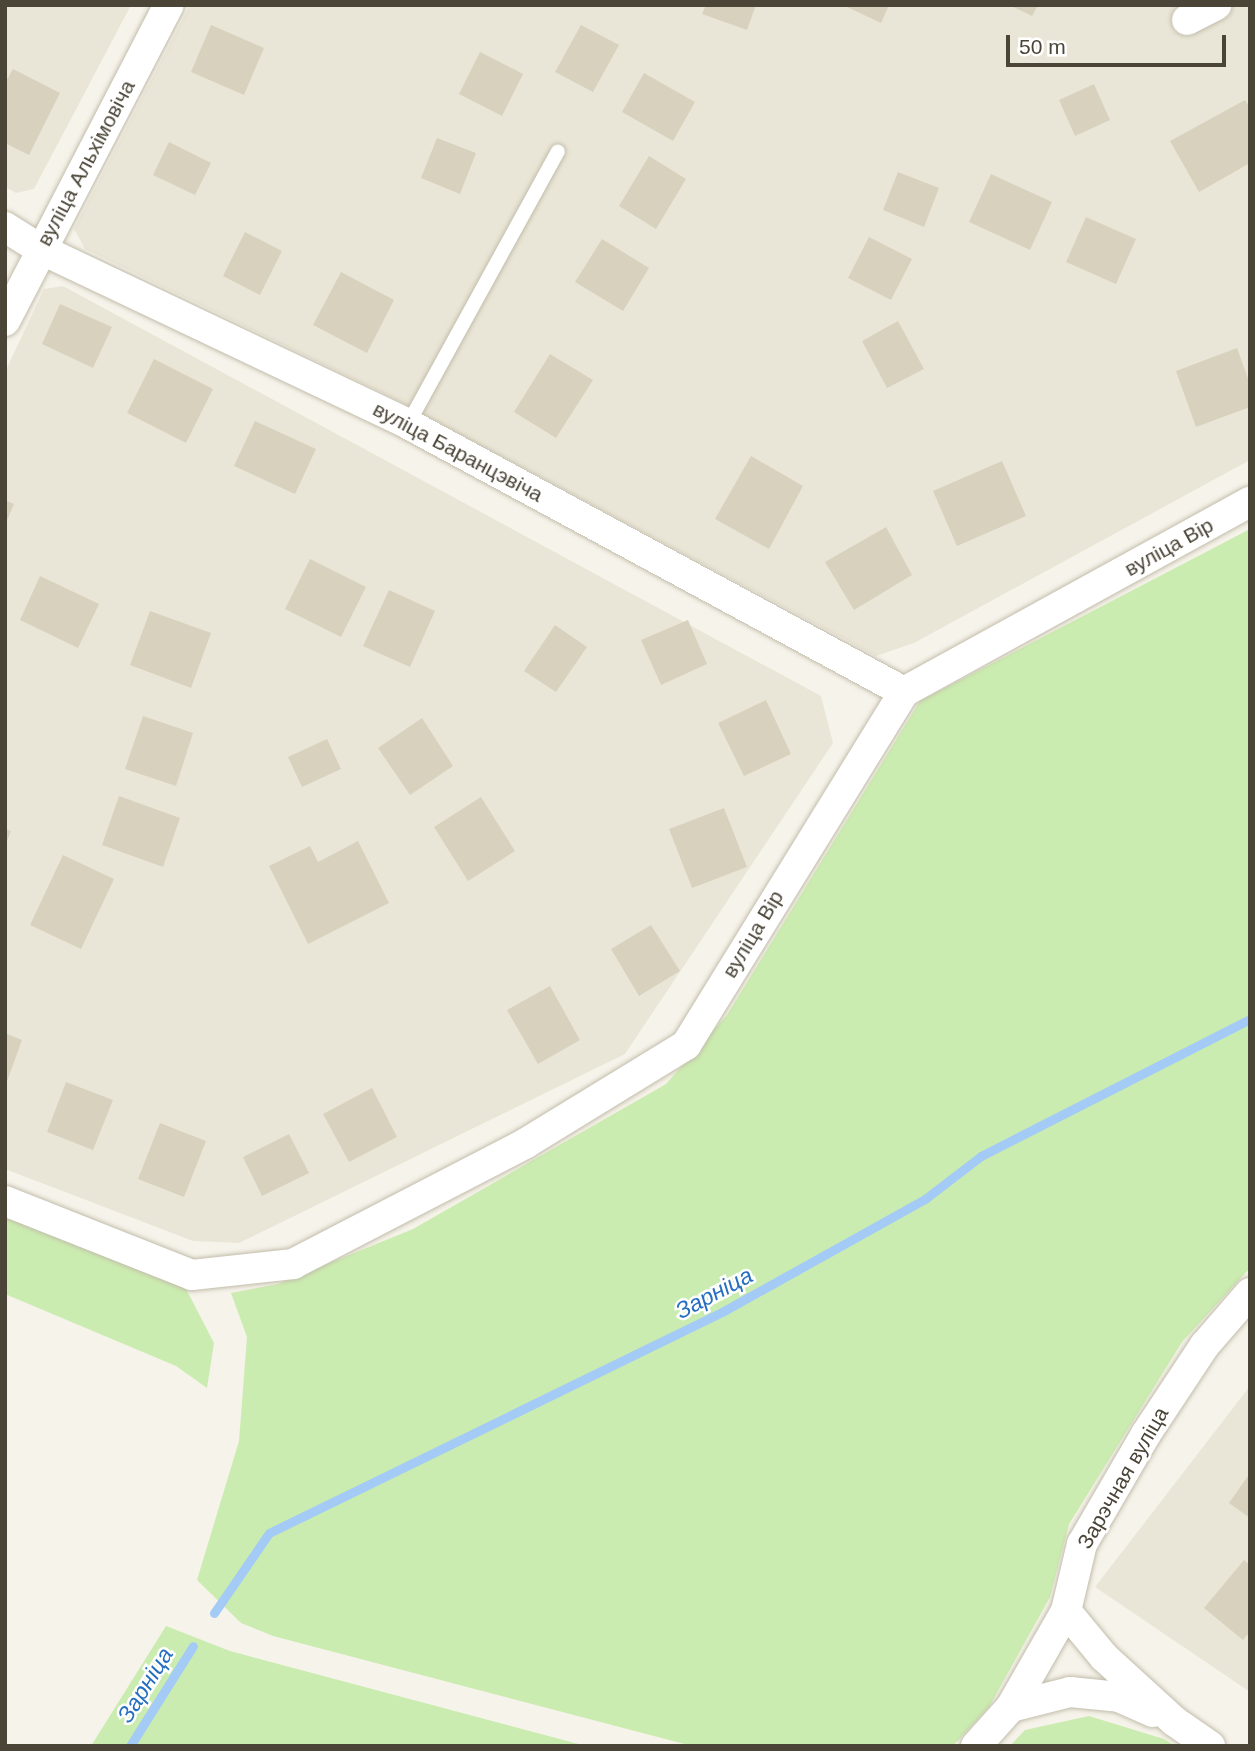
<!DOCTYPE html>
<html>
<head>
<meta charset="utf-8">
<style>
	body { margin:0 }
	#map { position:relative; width:1255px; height:1751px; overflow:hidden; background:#f6f3ea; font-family:Arial,sans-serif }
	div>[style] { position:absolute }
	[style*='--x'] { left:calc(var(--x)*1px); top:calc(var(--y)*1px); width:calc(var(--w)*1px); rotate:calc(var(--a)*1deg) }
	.residential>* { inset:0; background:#eae6d7 }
	.green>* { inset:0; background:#cbecb0 }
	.stream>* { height:9px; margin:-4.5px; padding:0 4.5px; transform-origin:4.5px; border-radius:4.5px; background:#a3cbf6 }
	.building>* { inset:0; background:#d8d1be }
	.roads { filter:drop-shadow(0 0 2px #c2bdab) drop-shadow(0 0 2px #c2bdab) }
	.lane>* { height:14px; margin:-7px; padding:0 7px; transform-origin:7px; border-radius:7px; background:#fff }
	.street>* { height:30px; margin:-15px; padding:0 15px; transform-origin:15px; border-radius:15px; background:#fff }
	span { translate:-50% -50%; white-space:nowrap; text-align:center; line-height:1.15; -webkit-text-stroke:5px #fff; paint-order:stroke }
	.street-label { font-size:21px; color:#4a4537 }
	.water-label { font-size:23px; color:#276fbf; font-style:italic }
	.frame { position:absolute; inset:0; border:7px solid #4a4537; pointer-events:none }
	.scale { position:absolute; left:1006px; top:35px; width:220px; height:32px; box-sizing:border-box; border:4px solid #4a4537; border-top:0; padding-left:9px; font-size:21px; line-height:24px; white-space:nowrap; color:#4a4537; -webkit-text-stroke:5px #fff; paint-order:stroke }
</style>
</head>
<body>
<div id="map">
	<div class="residential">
		<div style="clip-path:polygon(5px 5px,131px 5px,34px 189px,16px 193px,5px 187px)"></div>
		<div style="clip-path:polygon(190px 5px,1250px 5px,1250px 460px,914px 643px,876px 656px,387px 395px,85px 249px,74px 229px)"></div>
		<div style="clip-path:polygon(63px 286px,821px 696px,833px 743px,625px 1054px,239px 1243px,193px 1241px,5px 1169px,5px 372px,44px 289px)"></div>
		<div style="clip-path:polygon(1250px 1386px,1250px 1692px,1095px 1587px)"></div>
	</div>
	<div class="green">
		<div style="clip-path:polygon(1250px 529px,1250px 1268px,1182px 1342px,1069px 1524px,1050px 1597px,989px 1707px,953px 1746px,692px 1746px,273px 1636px,241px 1623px,197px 1580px,239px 1441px,247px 1337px,231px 1293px,278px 1284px,413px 1229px,666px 1084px,727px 1015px,920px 701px)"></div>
		<div style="clip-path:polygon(5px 1216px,184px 1285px,214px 1343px,207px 1388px,176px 1366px,5px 1294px)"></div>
		<div style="clip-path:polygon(166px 1626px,230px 1651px,586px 1746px,91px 1746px)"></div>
		<div style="clip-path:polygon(1089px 1716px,1164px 1739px,1175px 1746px,1010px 1746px,1025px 1730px)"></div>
	</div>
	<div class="stream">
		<div style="--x:214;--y:1613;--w:97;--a:-55.5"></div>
		<div style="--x:269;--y:1533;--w:504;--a:-26.01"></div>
		<div style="--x:722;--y:1312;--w:232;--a:-29.1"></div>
		<div style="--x:925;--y:1199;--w:71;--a:-37.5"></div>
		<div style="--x:981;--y:1156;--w:302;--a:-27"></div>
		<div style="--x:130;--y:1746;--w:118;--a:-57.8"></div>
	</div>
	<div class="building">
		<div style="clip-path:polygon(706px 5px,756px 5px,747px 30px,702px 14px)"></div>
		<div style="clip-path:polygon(843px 5px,889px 5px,881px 23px)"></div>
		<div style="clip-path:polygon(1009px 5px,1038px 5px,1032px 16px)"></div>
		<div style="clip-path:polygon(211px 25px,264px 48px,244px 95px,191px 72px)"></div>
		<div style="clip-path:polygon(581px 25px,619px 45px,593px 92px,555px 72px)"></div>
		<div style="clip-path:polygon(480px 52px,523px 74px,502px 116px,459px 94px)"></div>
		<div style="clip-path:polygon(13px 69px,60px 93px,29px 155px,5px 143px,5px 83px)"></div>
		<div style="clip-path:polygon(644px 73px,695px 102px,673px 141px,622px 112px)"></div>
		<div style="clip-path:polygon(1094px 84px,1110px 120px,1075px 136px,1059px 100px)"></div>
		<div style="clip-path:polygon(1245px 100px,1250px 108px,1250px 163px,1199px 192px,1170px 141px)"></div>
		<div style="clip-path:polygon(437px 138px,476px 153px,460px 194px,421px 178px)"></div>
		<div style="clip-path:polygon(169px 142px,211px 163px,195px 195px,153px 175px)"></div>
		<div style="clip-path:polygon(649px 156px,686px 179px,656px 229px,619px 206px)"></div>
		<div style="clip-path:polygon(898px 172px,939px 188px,924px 227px,883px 210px)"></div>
		<div style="clip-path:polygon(991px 174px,1052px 202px,1030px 250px,969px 222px)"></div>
		<div style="clip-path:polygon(1086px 217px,1136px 239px,1116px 284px,1066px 262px)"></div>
		<div style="clip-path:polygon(245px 232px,282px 251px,260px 295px,223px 276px)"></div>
		<div style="clip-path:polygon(869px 237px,912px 259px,891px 300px,848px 278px)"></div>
		<div style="clip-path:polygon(602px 239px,649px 268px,623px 311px,575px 282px)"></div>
		<div style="clip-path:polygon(341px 272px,394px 300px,367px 353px,313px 325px)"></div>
		<div style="clip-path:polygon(60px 304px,112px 327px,93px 368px,42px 344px)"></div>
		<div style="clip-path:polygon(898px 321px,924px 369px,887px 388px,862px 341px)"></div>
		<div style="clip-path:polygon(1237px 348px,1250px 384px,1250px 407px,1196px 427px,1176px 371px)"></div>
		<div style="clip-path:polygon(550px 354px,593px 380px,556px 438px,514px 412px)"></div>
		<div style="clip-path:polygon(154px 359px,213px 389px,186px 443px,127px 413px)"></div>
		<div style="clip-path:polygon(255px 421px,316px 449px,295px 494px,234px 466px)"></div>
		<div style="clip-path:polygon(751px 456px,803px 486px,769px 549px,715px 519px)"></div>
		<div style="clip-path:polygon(1002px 461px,1026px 516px,957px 546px,933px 491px)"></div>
		<div style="clip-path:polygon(5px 500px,14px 504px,5px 525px)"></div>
		<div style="clip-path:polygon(886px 527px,912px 575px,854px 610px,825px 562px)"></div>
		<div style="clip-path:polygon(310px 559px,366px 587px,341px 637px,285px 609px)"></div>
		<div style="clip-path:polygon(40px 576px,99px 604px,78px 648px,20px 620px)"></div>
		<div style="clip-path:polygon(389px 590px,435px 611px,410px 667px,363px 646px)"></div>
		<div style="clip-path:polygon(150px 611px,211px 633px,191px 688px,130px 665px)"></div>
		<div style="clip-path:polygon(688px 620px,707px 664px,661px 685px,641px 640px)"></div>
		<div style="clip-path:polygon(555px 625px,587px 647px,556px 692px,524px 671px)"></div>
		<div style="clip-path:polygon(766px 700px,791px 754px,744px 776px,718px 723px)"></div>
		<div style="clip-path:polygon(143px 716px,193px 733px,176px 786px,125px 769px)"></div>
		<div style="clip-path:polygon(422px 718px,453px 766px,410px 795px,378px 748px)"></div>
		<div style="clip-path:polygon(327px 739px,341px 769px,302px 787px,288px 757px)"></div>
		<div style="clip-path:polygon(119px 796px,180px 818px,163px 867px,102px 845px)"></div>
		<div style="clip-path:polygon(481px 797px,515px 851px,468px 881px,434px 827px)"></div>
		<div style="clip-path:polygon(724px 808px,747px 867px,692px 888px,669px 829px)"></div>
		<div style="clip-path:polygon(5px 829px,11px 831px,5px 846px)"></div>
		<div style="clip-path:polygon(358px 841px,389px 903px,308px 944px,269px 866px,310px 846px,318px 862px)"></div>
		<div style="clip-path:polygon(63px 855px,114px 879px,81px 949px,30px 925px)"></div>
		<div style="clip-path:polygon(651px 925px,680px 971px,639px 996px,611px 949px)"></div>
		<div style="clip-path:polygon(550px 986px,580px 1040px,538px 1064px,507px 1010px)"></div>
		<div style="clip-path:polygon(5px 1033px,22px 1040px,6px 1084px,5px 1084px)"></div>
		<div style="clip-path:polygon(66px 1082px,113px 1100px,93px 1150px,47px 1132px)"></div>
		<div style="clip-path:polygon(372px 1088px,397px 1137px,349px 1162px,323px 1114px)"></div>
		<div style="clip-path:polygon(160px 1123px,206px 1141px,184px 1197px,138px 1179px)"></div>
		<div style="clip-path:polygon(289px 1134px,309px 1173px,262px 1196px,243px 1157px)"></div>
		<div style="clip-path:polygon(1250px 1473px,1250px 1518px,1229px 1503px)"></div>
		<div style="clip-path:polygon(1244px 1560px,1250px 1565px,1250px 1632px,1243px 1640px,1204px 1608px)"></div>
	</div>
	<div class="roads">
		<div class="lane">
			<div style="--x:408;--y:424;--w:311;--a:-61.2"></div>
		</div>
		<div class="street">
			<div style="--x:1187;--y:20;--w:33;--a:-27"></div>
			<div style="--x:5;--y:227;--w:41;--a:32.2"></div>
			<div style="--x:40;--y:249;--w:407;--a:25.4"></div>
			<div style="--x:408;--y:424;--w:564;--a:28.38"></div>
			<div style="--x:5;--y:321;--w:356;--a:-62.6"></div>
			<div style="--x:5;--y:1201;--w:201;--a:21.6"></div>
			<div style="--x:192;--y:1275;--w:102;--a:-6.2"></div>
			<div style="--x:293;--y:1264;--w:263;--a:-27.4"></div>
			<div style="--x:526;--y:1143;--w:188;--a:-31.5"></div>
			<div style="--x:686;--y:1045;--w:415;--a:-58.3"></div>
			<div style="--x:904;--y:692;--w:395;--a:-28.8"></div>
			<div style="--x:1066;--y:1611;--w:60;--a:50.4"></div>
			<div style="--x:1104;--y:1657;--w:95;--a:42.4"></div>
			<div style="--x:1174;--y:1721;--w:44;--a:34.8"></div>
			<div style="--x:1011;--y:1707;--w:61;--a:-14.3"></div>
			<div style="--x:1070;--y:1692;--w:49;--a:5.8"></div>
			<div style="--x:1119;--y:1697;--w:37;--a:24"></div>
			<div style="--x:976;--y:1746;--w:52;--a:-48.1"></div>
			<div style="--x:1011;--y:1707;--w:111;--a:-60.2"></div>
			<div style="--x:1066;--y:1611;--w:69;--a:-76.6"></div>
			<div style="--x:1082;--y:1544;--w:127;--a:-59.8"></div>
			<div style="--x:1146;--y:1434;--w:107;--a:-56.5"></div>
			<div style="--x:1205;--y:1345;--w:69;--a:-49.1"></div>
		</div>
	</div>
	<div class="street-label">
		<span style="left:86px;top:163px;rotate:-62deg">вуліца Альхімовіча</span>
		<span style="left:458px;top:452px;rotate:28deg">вуліца Баранцэвіча</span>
		<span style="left:1169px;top:547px;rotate:-29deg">вуліца Вір</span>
		<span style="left:753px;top:934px;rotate:-59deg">вуліца Вір</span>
		<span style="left:1123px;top:1478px;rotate:-60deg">Зарэчная вуліца</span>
	</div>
	<div class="water-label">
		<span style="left:714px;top:1293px;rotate:-28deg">Зарніца</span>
		<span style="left:145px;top:1685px;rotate:-58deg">Зарніца</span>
	</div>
	<div class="frame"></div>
	<div class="scale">50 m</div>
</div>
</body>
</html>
